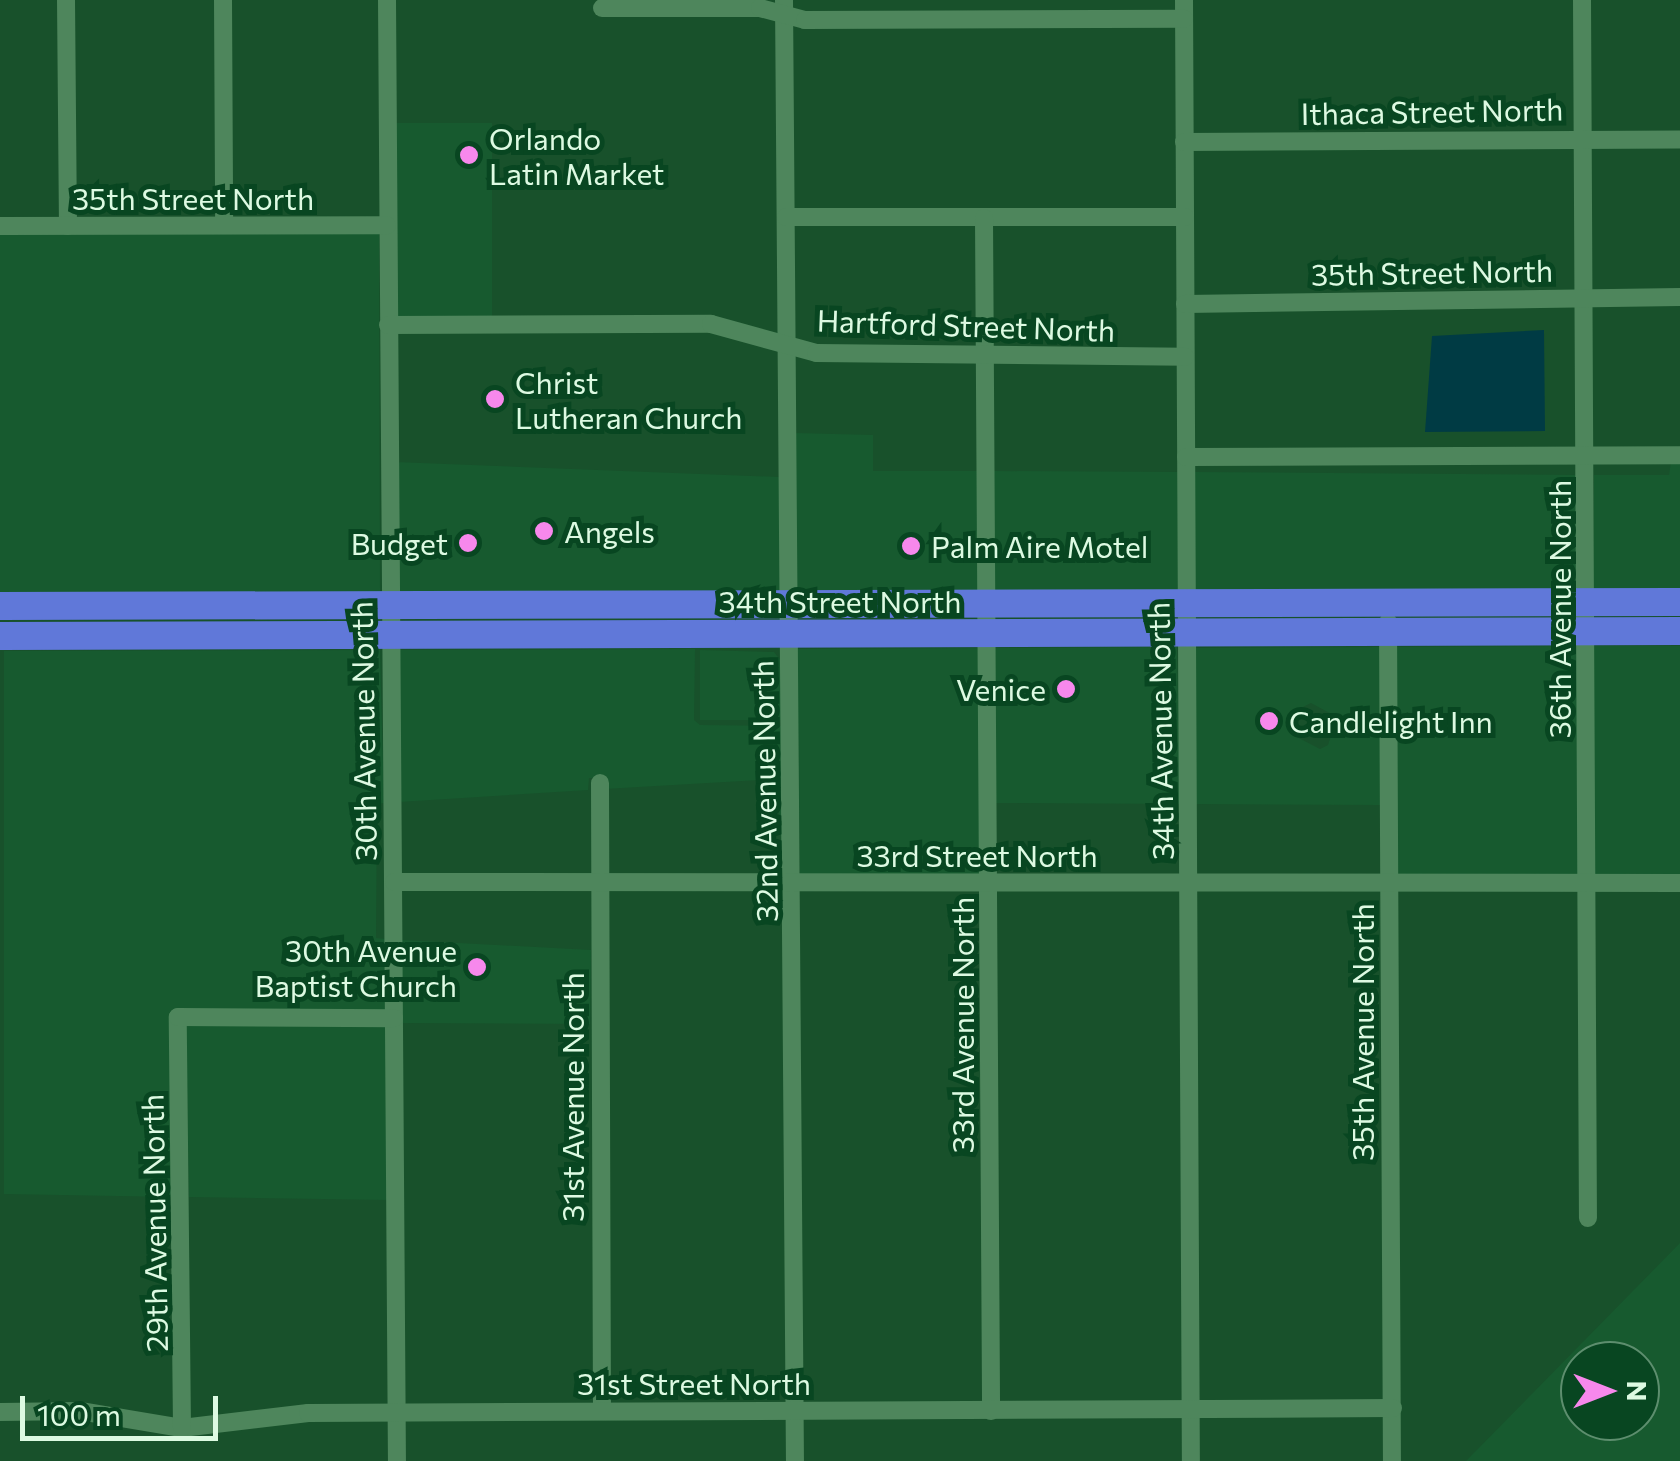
<!DOCTYPE html>
<html>
<head>
<meta charset="utf-8">
<style>
	body { margin:0 }
	#map { position:relative; width:1680px; height:1461px; overflow:hidden; background:#18512b; font-family:Commissioner,sans-serif }
	div>[style] { position:absolute }
	[style*='--x'] { left:calc(var(--x)*1px); top:calc(var(--y)*1px); width:calc(var(--w)*1px); rotate:calc(var(--a)*1deg) }
	.built>* { inset:0; background:#175a2f }
	.water>* { inset:0; background:#003b44 }
	.minor>* { height:18px; margin:-9px; padding:0 9px; transform-origin:9px; border-radius:9px; background:#4e865c }
	.highway>* { height:28px; margin:-14px; padding:0 14px; transform-origin:14px; border-radius:14px; background:#6078d9 }
	.dots>* { width:28px; height:28px; translate:-50% -50%; box-sizing:border-box; border:5px solid #084621; border-radius:50% }
	span { translate:-50% -50%; white-space:nowrap; text-align:center; line-height:1.15; -webkit-text-stroke:10px #084621; paint-order:stroke }
	.street-label { font-size:30px; color:#ddfae2 }
	.poi-label { font-size:30px; color:#ddfae2 }
	.left { translate:0 -50%; text-align:left }
	.right { translate:-100% -50%; text-align:right }
	.north { position:absolute; left:1560px; top:1341px; width:100px; height:100px; box-sizing:border-box; background:#084621; border:2px solid #5d8e6e; border-radius:50%; rotate:90deg; font-size:28px; font-weight:700; line-height:40px; text-align:center; color:#ddfae2 }
	.north::after { content:''; display:block; margin:auto; width:35px; height:45px; background:#f788ec; clip-path:polygon(50% 0,100% 100%,50% 72%,0 100%) }
	.scale { position:absolute; left:20px; top:1396px; width:198px; height:45px; box-sizing:border-box; border:5px solid #ddfae2; border-top:0; padding-left:12px; font-size:30px; line-height:35px; white-space:nowrap; color:#ddfae2; -webkit-text-stroke:8px #084621; paint-order:stroke }
</style>
</head>
<body>
<div id="map">
	<div class="built">
		<div style="clip-path:polygon(395px 123px,492px 123px,492px 318px,396px 318px)"></div>
		<div style="clip-path:polygon(0 233px,379px 234px,380px 599px,0 599px)"></div>
		<div style="clip-path:polygon(795px 433px,873px 435px,873px 471px,979px 471px,980px 597px,797px 598px)"></div>
		<div style="clip-path:polygon(395px 462px,780px 477px,782px 598px,396px 599px)"></div>
		<div style="clip-path:polygon(1671px 462px,1680px 462px,1680px 590px,1593px 591px,1594px 475px,1669px 475px)"></div>
		<div style="clip-path:polygon(994px 471px,1178px 472px,1178px 596px,995px 597px)"></div>
		<div style="clip-path:polygon(1194px 472px,1579px 475px,1578px 591px,1193px 596px)"></div>
		<div style="clip-path:polygon(1578px 646px,1579px 876px,1396px 876px,1396px 647px)"></div>
		<div style="clip-path:polygon(1593px 646px,1680px 646px,1680px 876px,1594px 876px)"></div>
		<div style="clip-path:polygon(1177px 647px,1180px 804px,996px 803px,995px 648px)"></div>
		<div style="clip-path:polygon(evenodd,1380px 647px,1381px 805px,1195px 804px,1193px 648px,1380px 647px,1311px 703px,1337px 717px,1328px 745px,1320px 749px,1293px 735px,1303px 707px,1311px 703px)"></div>
		<div style="clip-path:polygon(980px 648px,981px 876px,800px 876px,797px 649px)"></div>
		<div style="clip-path:polygon(695px 649px,694px 720px,700px 725px,783px 726px,783px 876px,777px 779px,604px 789px,603px 778px,589px 778px,588px 790px,399px 802px,396px 650px)"></div>
		<div style="clip-path:polygon(380px 650px,384px 803px,377px 804px,376px 938px,386px 939px,387px 1011px,171px 1010px,174px 1197px,4px 1194px,4px 651px)"></div>
		<div style="clip-path:polygon(700px 650px,774px 652px,781px 661px,783px 720px,700px 720px)"></div>
		<div style="clip-path:polygon(402px 940px,591px 950px,590px 1024px,402px 1023px)"></div>
		<div style="clip-path:polygon(186px 1024px,387px 1024px,388px 1200px,189px 1197px)"></div>
		<div style="clip-path:polygon(evenodd,1680px 1243px,1680px 1461px,1466px 1461px,1680px 1243px,1640px 1361px,1640px 1421px,1580px 1421px,1580px 1361px,1640px 1361px)"></div>
	</div>
	<div class="water">
		<div style="clip-path:polygon(1544px 330px,1545px 431px,1425px 432px,1432px 336px)"></div>
	</div>
	<div class="minor">
		<div style="--x:66;--y:0;--w:226;--a:89.5"></div>
		<div style="--x:223;--y:0;--w:225;--a:89.7"></div>
		<div style="--x:387;--y:0;--w:1461;--a:89.61"></div>
		<div style="--x:784;--y:0;--w:1461;--a:89.57"></div>
		<div style="--x:1184;--y:0;--w:1461;--a:89.73"></div>
		<div style="--x:1582;--y:0;--w:1218;--a:89.72"></div>
		<div style="--x:602;--y:8;--w:158;--a:0"></div>
		<div style="--x:760;--y:8;--w:47;--a:14.9"></div>
		<div style="--x:805;--y:20;--w:379;--a:-0.2"></div>
		<div style="--x:1184;--y:142;--w:496;--a:-0.3"></div>
		<div style="--x:786;--y:217;--w:399;--a:0"></div>
		<div style="--x:984;--y:218;--w:1193;--a:89.66"></div>
		<div style="--x:0;--y:226;--w:387;--a:-0.1"></div>
		<div style="--x:1185;--y:304;--w:495;--a:-0.8"></div>
		<div style="--x:388;--y:325;--w:323;--a:-0.2"></div>
		<div style="--x:711;--y:324;--w:109;--a:15.4"></div>
		<div style="--x:816;--y:353;--w:369;--a:0.6"></div>
		<div style="--x:1186;--y:457;--w:494;--a:-0.2"></div>
		<div style="--x:1388;--y:622;--w:839;--a:89.73"></div>
		<div style="--x:600;--y:783;--w:628;--a:89.82"></div>
		<div style="--x:394;--y:882;--w:1286;--a:0.04"></div>
		<div style="--x:0;--y:1412;--w:80;--a:-0.7"></div>
		<div style="--x:80;--y:1411;--w:103;--a:9.5"></div>
		<div style="--x:182;--y:1428;--w:127;--a:-6.8"></div>
		<div style="--x:308;--y:1413;--w:1085;--a:-0.26"></div>
		<div style="--x:182;--y:1428;--w:411;--a:-90.6"></div>
		<div style="--x:178;--y:1017;--w:216;--a:0.3"></div>
	</div>
	<div class="highway">
		<div style="--x:0;--y:606;--w:1680;--a:-0.14"></div>
		<div style="--x:0;--y:636;--w:1680;--a:-0.17"></div>
	</div>
	<div class="dots">
		<div style="left:469px;top:155px;background:#f788ec"></div>
		<div style="left:495px;top:399px;background:#f788ec"></div>
		<div style="left:544px;top:531px;background:#f788ec"></div>
		<div style="left:468px;top:543px;background:#f788ec"></div>
		<div style="left:911px;top:546px;background:#f788ec"></div>
		<div style="left:1066px;top:689px;background:#f788ec"></div>
		<div style="left:1269px;top:721px;background:#f788ec"></div>
		<div style="left:477px;top:967px;background:#f788ec"></div>
	</div>
	<div class="street-label">
		<span style="left:1432px;top:111px;rotate:-1deg">Ithaca Street North</span>
		<span style="left:193px;top:198px">35th Street North</span>
		<span style="left:1432px;top:272px;rotate:-1deg">35th Street North</span>
		<span style="left:966px;top:325px;rotate:2deg">Hartford Street North</span>
		<span style="left:840px;top:601px">34th Street North</span>
		<span style="left:1559px;top:609px;rotate:-90deg">36th Avenue North</span>
		<span style="left:363px;top:731px;rotate:-91deg">30th Avenue North</span>
		<span style="left:1160px;top:731px;rotate:-91deg">34th Avenue North</span>
		<span style="left:764px;top:791px;rotate:-91deg">32nd Avenue North</span>
		<span style="left:977px;top:855px">33rd Street North</span>
		<span style="left:962px;top:1025px;rotate:-90deg">33rd Avenue North</span>
		<span style="left:1362px;top:1032px;rotate:-90deg">35th Avenue North</span>
		<span style="left:572px;top:1097px;rotate:-90deg">31st Avenue North</span>
		<span style="left:154px;top:1223px;rotate:-91deg">29th Avenue North</span>
		<span style="left:694px;top:1383px">31st Street North</span>
	</div>
	<div class="poi-label">
		<span class="left" style="left:489px;top:155px">Orlando<br>Latin Market</span>
		<span class="left" style="left:515px;top:399px">Christ<br>Lutheran Church</span>
		<span class="left" style="left:564px;top:531px">Angels</span>
		<span class="right" style="left:448px;top:543px">Budget</span>
		<span class="left" style="left:931px;top:546px">Palm Aire Motel</span>
		<span class="right" style="left:1046px;top:689px">Venice</span>
		<span class="left" style="left:1289px;top:721px">Candlelight Inn</span>
		<span class="right" style="left:457px;top:967px">30th Avenue<br>Baptist Church</span>
	</div>
	<div class="north">N</div>
	<div class="scale">100 m</div>
</div>
</body>
</html>
